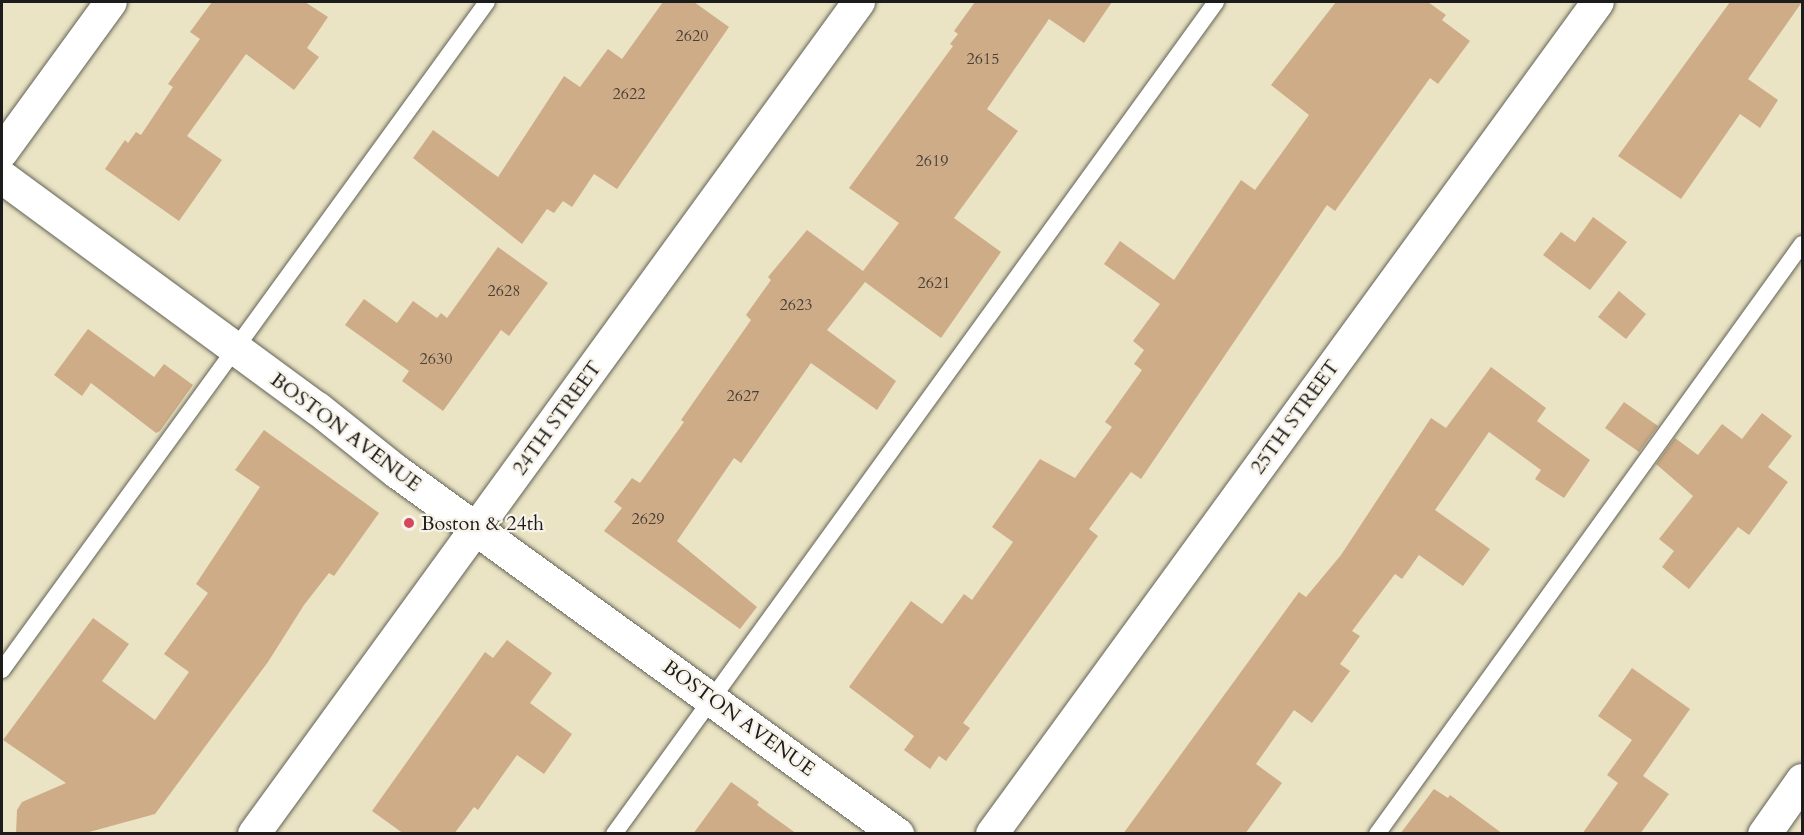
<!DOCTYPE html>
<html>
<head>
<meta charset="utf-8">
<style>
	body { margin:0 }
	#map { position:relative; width:1804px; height:835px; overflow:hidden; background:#eae4c4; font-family:Cardo,serif }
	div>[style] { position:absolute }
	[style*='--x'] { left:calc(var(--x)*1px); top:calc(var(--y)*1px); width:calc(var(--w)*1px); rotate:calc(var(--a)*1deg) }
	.building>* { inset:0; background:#ceac88 }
	.roads { filter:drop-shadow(0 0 2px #646257) drop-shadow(0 0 2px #646257) }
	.service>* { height:16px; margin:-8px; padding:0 8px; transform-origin:8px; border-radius:8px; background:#fff }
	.minor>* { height:32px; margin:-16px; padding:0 16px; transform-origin:16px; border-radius:16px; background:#fff }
	.tertiary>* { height:33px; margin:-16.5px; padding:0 16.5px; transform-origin:16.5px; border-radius:16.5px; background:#fff }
	.dots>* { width:16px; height:16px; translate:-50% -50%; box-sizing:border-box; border:3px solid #f7f3e8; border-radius:50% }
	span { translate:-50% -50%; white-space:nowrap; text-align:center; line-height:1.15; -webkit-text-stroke:4.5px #f7f3e8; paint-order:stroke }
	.number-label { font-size:16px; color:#484037 }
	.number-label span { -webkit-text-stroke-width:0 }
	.street-label { font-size:20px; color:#1c1c1c }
	.poi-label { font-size:20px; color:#1c1c1c }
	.left { translate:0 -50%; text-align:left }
	.frame { position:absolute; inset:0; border:3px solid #1c1c1c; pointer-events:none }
</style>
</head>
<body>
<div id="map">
	<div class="building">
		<div style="clip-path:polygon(212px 2px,305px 2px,328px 17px,307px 48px,319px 57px,294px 90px,246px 54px,187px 136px,222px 160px,179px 221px,105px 169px,125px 140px,128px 143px,136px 132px,141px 135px,173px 87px,168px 84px,200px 39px,190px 32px)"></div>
		<div style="clip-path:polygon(663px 2px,694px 2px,729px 27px,617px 189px,594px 174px,572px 207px,563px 201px,554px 213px,547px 209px,522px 244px,413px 158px,433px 130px,498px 177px,564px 76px,580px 87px,608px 49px,622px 59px)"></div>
		<div style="clip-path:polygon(975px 2px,1112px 2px,1084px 43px,1049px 19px,987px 109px,1018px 131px,954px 218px,1001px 252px,941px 338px,865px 282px,827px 330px,896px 381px,877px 410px,811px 363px,741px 463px,734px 458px,677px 541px,757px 607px,740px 629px,604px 531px,622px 508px,614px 502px,632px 478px,640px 483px,684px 422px,681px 420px,751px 320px,746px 315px,771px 280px,768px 277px,807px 230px,863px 271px,899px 223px,849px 188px,953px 46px,950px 44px,958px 34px,954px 31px)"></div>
		<div style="clip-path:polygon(1336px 2px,1428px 2px,1446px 15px,1442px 20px,1470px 41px,1438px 84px,1430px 78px,1335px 211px,1327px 205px,1141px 479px,1131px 472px,1089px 529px,1098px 536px,963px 723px,970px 728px,946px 761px,939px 756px,930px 769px,904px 750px,914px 736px,849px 687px,911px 601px,942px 624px,964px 594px,972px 600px,1013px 542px,992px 527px,1040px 459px,1075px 478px,1112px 427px,1105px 422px,1142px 370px,1134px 364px,1144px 350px,1133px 341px,1160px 304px,1104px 264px,1120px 241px,1174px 280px,1241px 180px,1255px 190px,1309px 115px,1271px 85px)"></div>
		<div style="clip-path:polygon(1730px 2px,1802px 2px,1748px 79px,1778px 100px,1760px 128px,1740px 114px,1681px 199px,1618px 156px)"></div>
		<div style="clip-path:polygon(1593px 217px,1627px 242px,1590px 290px,1543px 255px,1561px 232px,1575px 242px)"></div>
		<div style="clip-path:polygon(498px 247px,548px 283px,509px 336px,501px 330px,443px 411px,402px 381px,409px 371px,345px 325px,364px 299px,397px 323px,413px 301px,437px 318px,441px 313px,447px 318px)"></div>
		<div style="clip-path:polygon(1619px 291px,1646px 314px,1626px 339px,1598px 317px)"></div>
		<div style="clip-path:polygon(88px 329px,154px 377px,164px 364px,193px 385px,160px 431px,156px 433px,91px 383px,82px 396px,54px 375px)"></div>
		<div style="clip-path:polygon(1491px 367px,1546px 408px,1537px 421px,1590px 460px,1564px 498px,1535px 479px,1541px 470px,1489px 432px,1435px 510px,1490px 549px,1463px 586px,1419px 555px,1402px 579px,1395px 574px,1352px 631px,1360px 636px,1340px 664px,1350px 671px,1312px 723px,1294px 710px,1256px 764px,1282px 783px,1245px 834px,1123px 834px,1299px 592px,1306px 597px,1341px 555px,1431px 418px,1446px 428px)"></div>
		<div style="clip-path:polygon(1624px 402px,1658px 426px,1639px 452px,1605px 428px)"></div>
		<div style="clip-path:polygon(1762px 413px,1792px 436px,1768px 467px,1788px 482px,1749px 535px,1738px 527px,1689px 589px,1662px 567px,1674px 551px,1659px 539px,1693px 496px,1656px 464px,1675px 438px,1698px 455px,1722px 424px,1742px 439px)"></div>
		<div style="clip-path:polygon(264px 430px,379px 513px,334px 576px,329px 573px,304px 605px,268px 662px,155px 814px,82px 834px,16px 834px,17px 810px,22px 802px,66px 783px,3px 740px,93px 618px,129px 644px,102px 681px,155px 720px,189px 672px,164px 654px,208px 593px,196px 584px,260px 487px,235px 470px)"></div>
		<div style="clip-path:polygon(507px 640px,552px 673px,530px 703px,572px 734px,544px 774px,517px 755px,478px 810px,474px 807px,454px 834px,404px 834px,372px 811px,485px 652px,493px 658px)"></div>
		<div style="clip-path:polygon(1632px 668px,1690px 709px,1643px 776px,1669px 794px,1640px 834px,1582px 834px,1618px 783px,1607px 775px,1632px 740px,1598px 716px)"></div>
		<div style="clip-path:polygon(731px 782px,759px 802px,757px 805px,797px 834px,693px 834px)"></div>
		<div style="clip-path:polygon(1434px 789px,1448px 798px,1450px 795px,1503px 834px,1400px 834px)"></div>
	</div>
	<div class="roads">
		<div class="service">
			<div style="--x:2;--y:670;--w:825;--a:-54.02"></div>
			<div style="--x:614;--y:834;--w:1027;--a:-54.11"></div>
			<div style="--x:1377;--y:834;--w:727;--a:-54.23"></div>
		</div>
		<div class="minor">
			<div style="--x:2;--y:152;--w:185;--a:-54"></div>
			<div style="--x:254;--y:834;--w:1029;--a:-53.98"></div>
			<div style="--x:992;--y:834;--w:1029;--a:-53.93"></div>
		</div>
		<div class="tertiary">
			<div style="--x:2;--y:177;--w:391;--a:36.3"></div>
			<div style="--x:317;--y:408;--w:101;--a:38.6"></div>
			<div style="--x:396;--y:471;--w:619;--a:35.93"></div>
			<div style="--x:1764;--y:834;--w:66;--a:-54.9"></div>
		</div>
	</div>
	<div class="dots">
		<div style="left:409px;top:523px;background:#d1495b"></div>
	</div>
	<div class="number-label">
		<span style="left:692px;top:36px">2620</span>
		<span style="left:983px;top:59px">2615</span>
		<span style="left:629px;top:94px">2622</span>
		<span style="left:932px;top:161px">2619</span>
		<span style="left:934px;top:283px">2621</span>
		<span style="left:504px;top:291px">2628</span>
		<span style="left:796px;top:305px">2623</span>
		<span style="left:436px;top:359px">2630</span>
		<span style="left:743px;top:396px">2627</span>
		<span style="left:648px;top:519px">2629</span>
	</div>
	<div class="street-label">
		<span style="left:1295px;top:417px;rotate:-54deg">25TH STREET</span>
		<span style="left:557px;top:418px;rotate:-54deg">24TH STREET</span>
		<span style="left:346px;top:432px;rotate:37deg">BOSTON AVENUE</span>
		<span style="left:739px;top:718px;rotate:36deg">BOSTON AVENUE</span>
	</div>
	<div class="poi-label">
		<span class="left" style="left:421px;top:523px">Boston &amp; 24th</span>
	</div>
	<div class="frame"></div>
</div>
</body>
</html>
